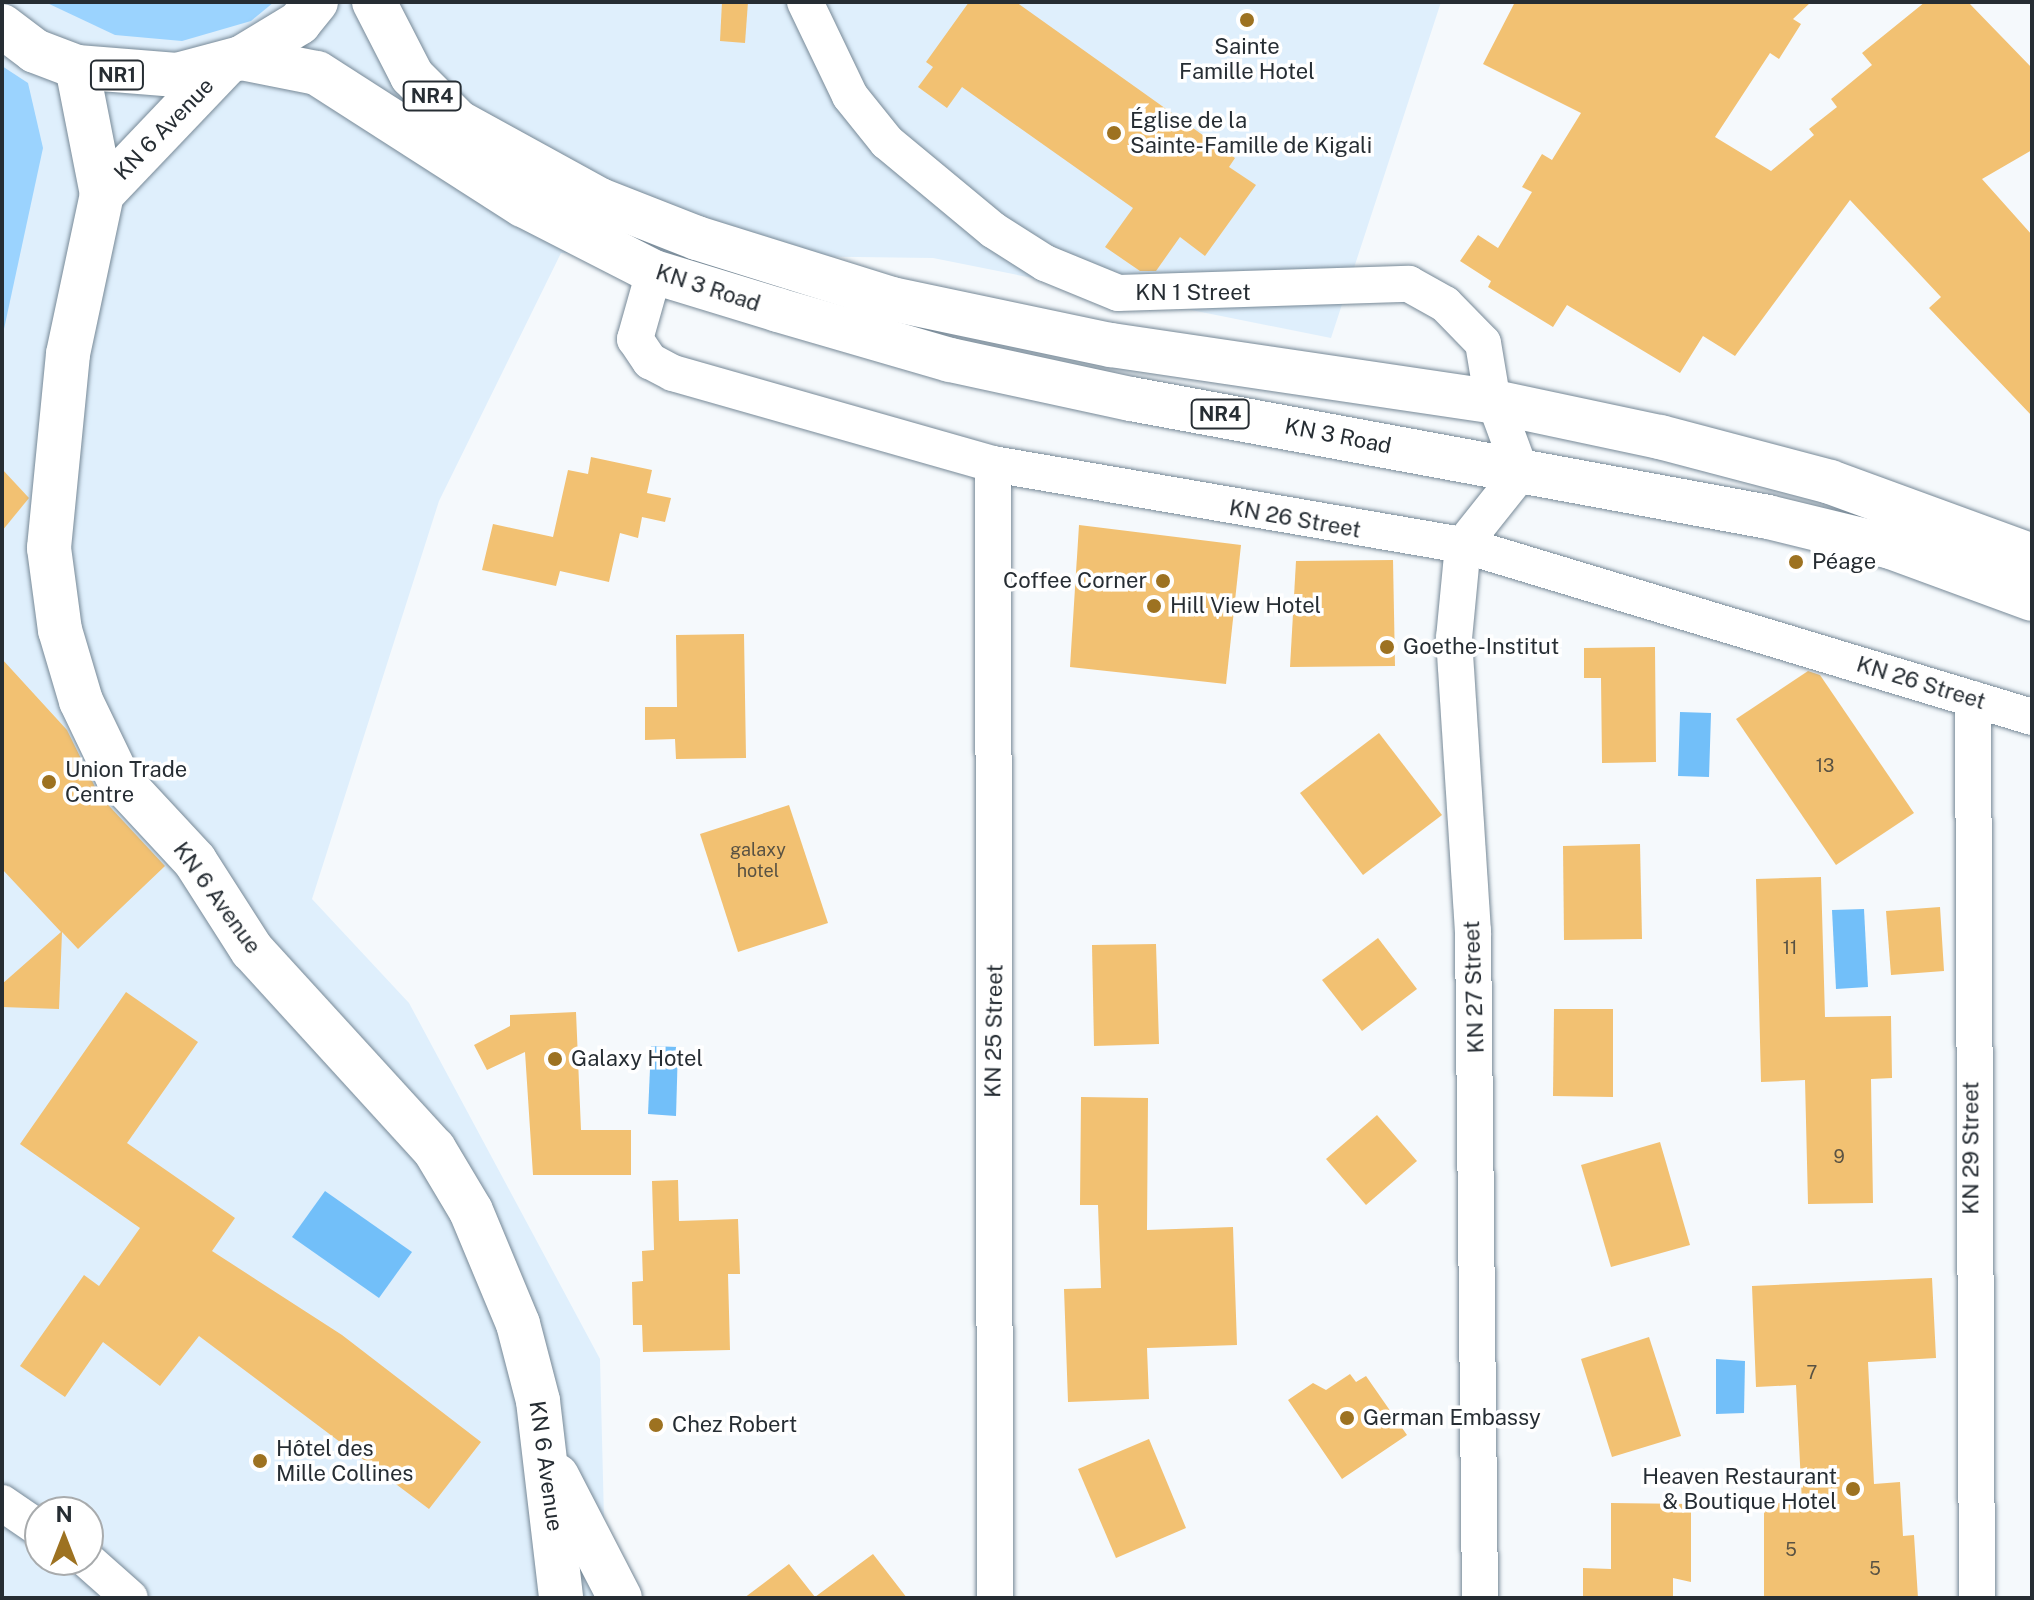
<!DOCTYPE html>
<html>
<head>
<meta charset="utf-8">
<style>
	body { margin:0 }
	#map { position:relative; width:2034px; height:1600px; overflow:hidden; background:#f5f9fc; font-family:"Public Sans",sans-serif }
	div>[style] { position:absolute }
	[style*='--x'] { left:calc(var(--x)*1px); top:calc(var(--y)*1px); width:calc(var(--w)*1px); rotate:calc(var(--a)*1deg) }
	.built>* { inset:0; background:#dfeffc }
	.green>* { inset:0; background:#9bd3fe }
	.water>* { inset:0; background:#72bff9 }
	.building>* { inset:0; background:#f2c172 }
	.roads { filter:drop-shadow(0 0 2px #778997) drop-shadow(0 0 2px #778997) }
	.street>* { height:36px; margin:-18px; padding:0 18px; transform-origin:18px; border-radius:18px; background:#fff }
	.secondary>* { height:44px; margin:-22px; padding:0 22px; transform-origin:22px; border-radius:22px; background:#fff }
	.highway>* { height:44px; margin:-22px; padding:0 22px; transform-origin:22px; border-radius:22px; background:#fff }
	.dots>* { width:22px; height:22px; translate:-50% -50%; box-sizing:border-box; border:4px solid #fff; border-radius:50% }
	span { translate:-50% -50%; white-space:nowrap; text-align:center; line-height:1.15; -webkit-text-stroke:7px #fff; paint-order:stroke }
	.number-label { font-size:18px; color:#595243 }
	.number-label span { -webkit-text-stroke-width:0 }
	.shield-label span { padding:2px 6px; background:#fff; border:2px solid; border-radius:6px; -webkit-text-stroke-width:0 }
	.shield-label { font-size:20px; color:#262d33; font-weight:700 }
	.poi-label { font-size:22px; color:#262d33 }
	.left { translate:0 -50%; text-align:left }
	.right { translate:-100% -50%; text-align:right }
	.street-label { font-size:22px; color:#262d33 }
	.frame { position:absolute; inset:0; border:4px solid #262d33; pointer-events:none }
	.north { position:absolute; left:24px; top:1496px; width:80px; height:80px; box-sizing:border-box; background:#fff; border:2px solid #a8abad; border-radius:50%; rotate:0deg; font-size:22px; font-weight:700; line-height:32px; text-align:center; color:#262d33 }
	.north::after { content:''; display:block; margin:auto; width:28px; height:36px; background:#9d7221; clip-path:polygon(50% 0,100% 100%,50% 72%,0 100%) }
</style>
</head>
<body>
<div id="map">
	<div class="built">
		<div style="clip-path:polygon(evenodd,2px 2px,1441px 2px,1331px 338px,933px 258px,561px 253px,439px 501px,312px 899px,409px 1003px,600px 1359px,606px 1598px,2px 1598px,2px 2px,40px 1512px,88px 1512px,88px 1560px,40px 1560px,40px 1512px)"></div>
	</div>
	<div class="green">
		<div style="clip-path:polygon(45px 2px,274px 2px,251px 21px,182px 41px,115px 35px)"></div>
		<div style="clip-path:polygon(2px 66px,28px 83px,43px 148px,4px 329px)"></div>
	</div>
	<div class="water">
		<div style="clip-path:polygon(1680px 712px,1711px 713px,1709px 777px,1678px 776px)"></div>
		<div style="clip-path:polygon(1864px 909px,1868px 987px,1836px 989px,1832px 910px)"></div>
		<div style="clip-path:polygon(651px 1046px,678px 1047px,676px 1116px,648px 1114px)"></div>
		<div style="clip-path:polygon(325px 1191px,412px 1252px,379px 1298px,292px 1237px)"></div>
		<div style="clip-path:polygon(1716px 1359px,1745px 1361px,1744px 1413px,1716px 1414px)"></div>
	</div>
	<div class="building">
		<div style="clip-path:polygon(722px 2px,748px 2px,745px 43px,720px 41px)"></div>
		<div style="clip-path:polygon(969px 2px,1016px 2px,1235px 158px,1229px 167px,1256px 185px,1205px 256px,1180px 237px,1156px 271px,1140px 271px,1105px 247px,1133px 208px,962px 87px,947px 108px,918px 87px,933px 67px,926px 62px)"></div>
		<div style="clip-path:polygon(1515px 2px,1811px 2px,1793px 19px,1801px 24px,1779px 59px,1770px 53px,1715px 137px,1771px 171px,1814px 135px,1809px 129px,1837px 107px,1831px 99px,1872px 65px,1862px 53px,1925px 2px,1968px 2px,2032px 68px,2032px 150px,1982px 179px,2032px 235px,2032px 416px,1929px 308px,1941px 297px,1850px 200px,1735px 356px,1703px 336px,1680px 373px,1567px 305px,1553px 327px,1488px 287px,1491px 281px,1460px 261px,1478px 235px,1498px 248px,1532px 192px,1522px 187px,1542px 154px,1552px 160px,1581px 113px,1483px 64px)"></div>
		<div style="clip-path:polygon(591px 457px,652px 470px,647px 493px,671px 498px,665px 522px,642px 517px,638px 538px,620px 533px,609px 582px,560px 571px,556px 586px,482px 570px,493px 524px,553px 537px,568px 470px,588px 474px)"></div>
		<div style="clip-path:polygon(2px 469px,29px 498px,2px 531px)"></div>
		<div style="clip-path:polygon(1079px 525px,1241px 545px,1226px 684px,1070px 667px)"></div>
		<div style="clip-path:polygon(1393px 560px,1395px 666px,1290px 667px,1296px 561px)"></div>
		<div style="clip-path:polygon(744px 634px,746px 758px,676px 759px,675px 739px,645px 740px,645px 707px,677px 707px,676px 635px)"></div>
		<div style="clip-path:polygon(1655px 647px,1656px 762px,1602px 763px,1601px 678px,1584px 678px,1584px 648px)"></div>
		<div style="clip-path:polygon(2px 659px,67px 730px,99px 795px,165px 866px,78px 949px,62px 932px,59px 1009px,2px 1007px,2px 984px,61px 932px,2px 869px)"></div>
		<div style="clip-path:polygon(1808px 671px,1820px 675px,1914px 813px,1836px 865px,1736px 719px)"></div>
		<div style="clip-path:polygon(1379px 733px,1442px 815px,1363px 875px,1300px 793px)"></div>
		<div style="clip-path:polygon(789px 805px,828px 923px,738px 952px,700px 834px)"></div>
		<div style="clip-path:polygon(1640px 844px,1642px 939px,1564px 940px,1563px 846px)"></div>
		<div style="clip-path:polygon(1821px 877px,1825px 1017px,1891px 1016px,1892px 1078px,1871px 1079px,1873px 1203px,1808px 1204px,1805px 1080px,1761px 1082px,1756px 879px)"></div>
		<div style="clip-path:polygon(1940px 907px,1944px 971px,1891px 975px,1886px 911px)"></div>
		<div style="clip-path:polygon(1378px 938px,1417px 989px,1362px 1031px,1322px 980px)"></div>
		<div style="clip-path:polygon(1156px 944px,1159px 1044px,1094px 1046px,1092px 945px)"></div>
		<div style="clip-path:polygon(126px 992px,198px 1042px,127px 1143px,235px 1218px,212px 1251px,342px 1335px,481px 1442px,429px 1509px,199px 1336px,160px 1386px,103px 1342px,65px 1397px,20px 1366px,84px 1275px,99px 1286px,140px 1228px,20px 1144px)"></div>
		<div style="clip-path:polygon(1554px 1009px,1613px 1009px,1613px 1097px,1553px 1096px)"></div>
		<div style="clip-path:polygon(576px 1012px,581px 1130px,631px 1130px,631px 1175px,533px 1175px,525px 1052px,487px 1070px,474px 1045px,510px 1026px,510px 1015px)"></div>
		<div style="clip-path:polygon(1081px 1097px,1148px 1098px,1147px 1230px,1233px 1227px,1237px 1345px,1147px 1348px,1149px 1399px,1068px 1402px,1064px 1289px,1101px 1288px,1098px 1205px,1080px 1205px)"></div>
		<div style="clip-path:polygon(1377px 1115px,1417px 1161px,1366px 1205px,1326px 1159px)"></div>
		<div style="clip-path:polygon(1660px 1142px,1690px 1245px,1611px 1267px,1581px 1165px)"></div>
		<div style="clip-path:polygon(678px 1180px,679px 1221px,738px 1219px,740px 1274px,728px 1274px,730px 1350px,643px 1352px,642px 1325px,633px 1325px,632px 1282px,643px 1281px,642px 1251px,654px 1250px,652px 1181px)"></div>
		<div style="clip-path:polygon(1932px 1278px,1936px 1358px,1868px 1362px,1874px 1484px,1900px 1482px,1903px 1536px,1914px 1535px,1918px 1598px,1764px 1598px,1764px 1503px,1802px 1503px,1796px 1385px,1756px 1387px,1752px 1286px)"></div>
		<div style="clip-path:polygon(1649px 1337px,1681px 1436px,1612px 1457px,1581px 1359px)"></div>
		<div style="clip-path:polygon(1350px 1374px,1356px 1382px,1366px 1376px,1407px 1435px,1342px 1479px,1288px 1400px,1313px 1383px,1326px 1390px)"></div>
		<div style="clip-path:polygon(1149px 1439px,1186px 1528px,1116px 1558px,1078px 1469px)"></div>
		<div style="clip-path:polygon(1611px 1503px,1691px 1504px,1691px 1582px,1673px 1578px,1673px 1598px,1583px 1598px,1583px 1568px,1611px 1569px)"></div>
		<div style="clip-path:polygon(873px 1554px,907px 1598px,744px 1598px,789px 1564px,815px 1597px)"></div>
	</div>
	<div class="roads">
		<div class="street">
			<div style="--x:805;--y:2;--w:104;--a:64.4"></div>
			<div style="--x:850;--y:96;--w:59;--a:51.2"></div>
			<div style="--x:887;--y:142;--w:138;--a:39.7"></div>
			<div style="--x:993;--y:230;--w:62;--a:32.4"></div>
			<div style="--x:1045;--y:263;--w:79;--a:22.3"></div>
			<div style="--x:1118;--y:293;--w:291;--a:-1.8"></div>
			<div style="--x:1409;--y:284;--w:41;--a:29.1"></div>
			<div style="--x:1445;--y:304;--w:54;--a:45.7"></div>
			<div style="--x:1483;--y:343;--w:49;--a:80.5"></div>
			<div style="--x:1491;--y:391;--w:86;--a:69.7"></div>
			<div style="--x:1521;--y:472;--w:93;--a:128.5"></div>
			<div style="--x:1463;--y:545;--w:93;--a:95.5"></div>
			<div style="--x:1454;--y:638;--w:294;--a:86.3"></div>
			<div style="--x:1473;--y:931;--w:667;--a:89.4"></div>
			<div style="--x:654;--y:272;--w:70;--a:105.8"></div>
			<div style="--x:635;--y:339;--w:27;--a:56"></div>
			<div style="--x:650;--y:361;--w:26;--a:28"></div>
			<div style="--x:673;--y:373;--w:333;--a:15.9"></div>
			<div style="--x:993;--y:464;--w:477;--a:9.8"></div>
			<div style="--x:1463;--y:545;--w:594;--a:16.82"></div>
			<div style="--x:993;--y:464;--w:1134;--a:89.9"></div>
			<div style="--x:1973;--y:699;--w:899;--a:89.75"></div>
			<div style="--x:2;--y:1503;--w:46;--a:34.4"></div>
			<div style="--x:87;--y:1560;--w:57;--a:41.5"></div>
		</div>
		<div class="secondary">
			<div style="--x:77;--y:67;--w:129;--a:78.9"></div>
			<div style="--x:102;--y:194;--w:164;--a:102"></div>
			<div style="--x:68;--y:354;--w:195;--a:95.6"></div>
			<div style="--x:49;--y:548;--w:83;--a:82.4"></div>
			<div style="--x:60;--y:630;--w:74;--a:73.5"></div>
			<div style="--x:81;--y:701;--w:85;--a:64.3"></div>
			<div style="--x:118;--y:778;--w:113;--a:47.1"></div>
			<div style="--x:195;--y:861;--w:106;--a:57.4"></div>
			<div style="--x:252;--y:950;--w:270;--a:47.6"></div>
			<div style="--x:434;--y:1149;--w:72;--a:59.2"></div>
			<div style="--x:471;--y:1211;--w:122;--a:67.4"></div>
			<div style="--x:518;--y:1324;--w:80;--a:75.4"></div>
			<div style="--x:538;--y:1401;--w:198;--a:83.3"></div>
			<div style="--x:102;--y:194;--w:180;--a:-46.4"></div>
			<div style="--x:557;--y:1476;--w:137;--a:62.7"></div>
		</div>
		<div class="highway">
			<div style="--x:374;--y:2;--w:83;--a:62.8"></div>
			<div style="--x:412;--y:76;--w:65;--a:45"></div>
			<div style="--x:458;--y:122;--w:162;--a:28.8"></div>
			<div style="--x:600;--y:200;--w:104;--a:21.4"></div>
			<div style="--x:697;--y:238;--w:204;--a:17.4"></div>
			<div style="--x:892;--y:299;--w:224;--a:11.9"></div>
			<div style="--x:1111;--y:345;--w:388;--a:8.4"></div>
			<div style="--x:1495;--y:402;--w:169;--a:12"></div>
			<div style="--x:1660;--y:437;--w:176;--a:14.8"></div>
			<div style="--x:1830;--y:482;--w:215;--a:20.1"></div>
			<div style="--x:2;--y:26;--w:41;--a:37.1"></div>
			<div style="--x:35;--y:51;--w:45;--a:20.9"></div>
			<div style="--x:77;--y:67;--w:100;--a:4.6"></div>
			<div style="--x:177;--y:75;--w:66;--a:-14.9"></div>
			<div style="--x:241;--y:58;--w:68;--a:-31.1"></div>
			<div style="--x:299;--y:23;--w:27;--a:-51"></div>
			<div style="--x:241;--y:58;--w:77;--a:11.2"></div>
			<div style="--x:317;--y:73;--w:245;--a:32.7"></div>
			<div style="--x:523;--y:205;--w:147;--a:27.1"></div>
			<div style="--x:654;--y:272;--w:130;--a:17"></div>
			<div style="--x:778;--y:310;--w:179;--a:16.2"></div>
			<div style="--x:950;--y:360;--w:185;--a:12.2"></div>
			<div style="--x:1131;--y:399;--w:648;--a:10.49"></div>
			<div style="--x:1768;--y:517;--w:127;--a:13.7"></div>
			<div style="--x:1891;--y:547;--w:150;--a:20.2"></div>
		</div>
	</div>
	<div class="dots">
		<div style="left:1247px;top:20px;background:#9d7221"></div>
		<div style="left:1114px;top:133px;background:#9d7221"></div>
		<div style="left:1796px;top:562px;background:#9d7221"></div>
		<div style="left:1163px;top:581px;background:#9d7221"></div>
		<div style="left:1154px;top:606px;background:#9d7221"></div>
		<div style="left:1387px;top:647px;background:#9d7221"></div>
		<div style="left:49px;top:782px;background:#9d7221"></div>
		<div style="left:555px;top:1059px;background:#9d7221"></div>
		<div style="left:1347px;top:1418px;background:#9d7221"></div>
		<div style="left:656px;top:1425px;background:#9d7221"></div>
		<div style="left:260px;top:1461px;background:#9d7221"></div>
		<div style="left:1853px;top:1489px;background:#9d7221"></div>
	</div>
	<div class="number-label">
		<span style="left:1825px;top:766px">13</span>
		<span style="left:758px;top:861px">galaxy<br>hotel</span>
		<span style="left:1790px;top:948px">11</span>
		<span style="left:1839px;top:1157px">9</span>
		<span style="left:1812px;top:1373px">7</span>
		<span style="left:1791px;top:1550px">5</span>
		<span style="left:1875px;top:1569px">5</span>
	</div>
	<div class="shield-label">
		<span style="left:117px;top:75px">NR1</span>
		<span style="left:432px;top:96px">NR4</span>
		<span style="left:1220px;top:414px">NR4</span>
	</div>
	<div class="poi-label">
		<span style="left:1247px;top:59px">Sainte<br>Famille Hotel</span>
		<span class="left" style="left:1130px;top:133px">Église de la<br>Sainte-Famille de Kigali</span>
		<span class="left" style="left:1812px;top:562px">Péage</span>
		<span class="right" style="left:1147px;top:581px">Coffee Corner</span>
		<span class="left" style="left:1170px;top:606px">Hill View Hotel</span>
		<span class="left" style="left:1403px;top:647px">Goethe-Institut</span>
		<span class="left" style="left:65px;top:782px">Union Trade<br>Centre</span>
		<span class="left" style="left:571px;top:1059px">Galaxy Hotel</span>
		<span class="left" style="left:1363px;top:1418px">German Embassy</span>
		<span class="left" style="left:672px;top:1425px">Chez Robert</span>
		<span class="left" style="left:276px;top:1461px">Hôtel des<br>Mille Collines</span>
		<span class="right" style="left:1837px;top:1489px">Heaven Restaurant<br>&amp; Boutique Hotel</span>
	</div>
	<div class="street-label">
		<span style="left:164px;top:129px;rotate:-46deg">KN 6 Avenue</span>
		<span style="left:708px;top:288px;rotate:18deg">KN 3 Road</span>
		<span style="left:1193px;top:293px">KN 1 Street</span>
		<span style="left:1338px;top:436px;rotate:11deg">KN 3 Road</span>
		<span style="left:1295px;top:519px;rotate:10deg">KN 26 Street</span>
		<span style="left:1921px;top:683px;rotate:17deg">KN 26 Street</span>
		<span style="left:217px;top:898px;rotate:54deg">KN 6 Avenue</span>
		<span style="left:1474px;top:987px;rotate:-92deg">KN 27 Street</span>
		<span style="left:994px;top:1031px;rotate:-89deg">KN 25 Street</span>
		<span style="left:1971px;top:1148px;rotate:-90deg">KN 29 Street</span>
		<span style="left:546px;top:1466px;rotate:82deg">KN 6 Avenue</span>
	</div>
	<div class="frame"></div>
	<div class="north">N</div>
</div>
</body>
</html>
